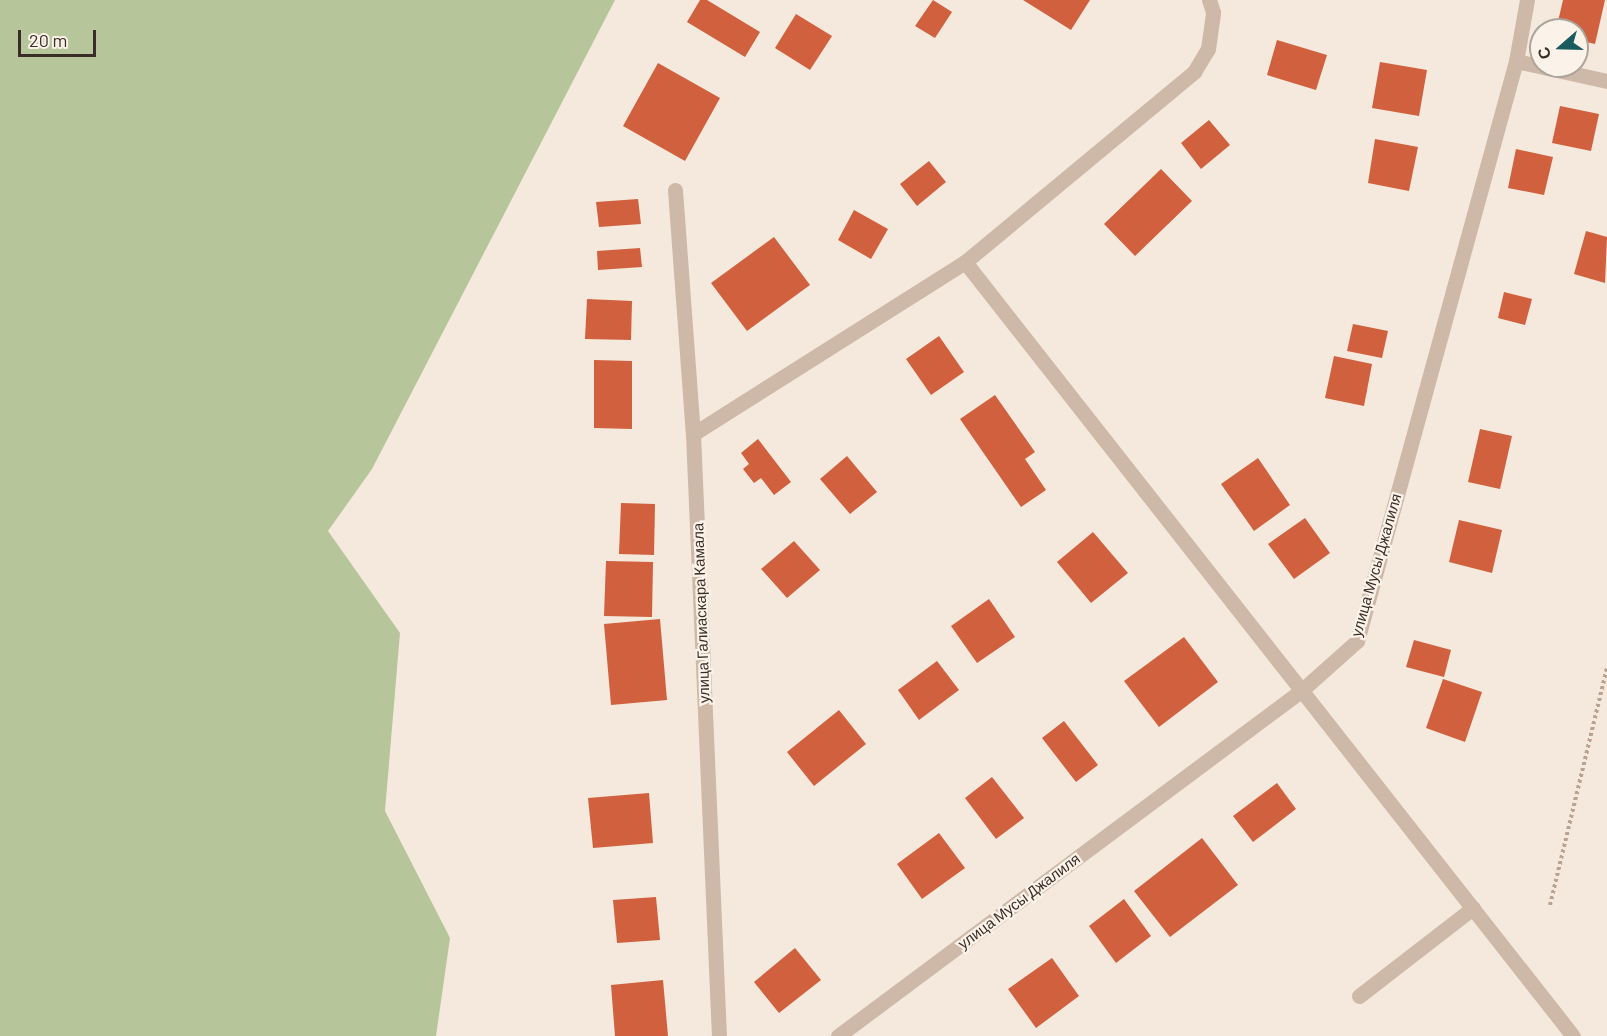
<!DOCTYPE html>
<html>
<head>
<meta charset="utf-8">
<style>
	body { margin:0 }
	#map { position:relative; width:1607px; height:1036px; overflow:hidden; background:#f4e9dc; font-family:Barlow,sans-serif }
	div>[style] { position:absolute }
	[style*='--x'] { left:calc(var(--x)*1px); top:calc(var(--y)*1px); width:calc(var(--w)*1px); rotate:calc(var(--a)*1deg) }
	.green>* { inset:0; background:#b7c59a }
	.building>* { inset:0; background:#d0603e }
	.path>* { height:4px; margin-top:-2px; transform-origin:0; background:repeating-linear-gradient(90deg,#baa291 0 3px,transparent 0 6px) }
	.minor>* { height:15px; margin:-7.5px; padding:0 7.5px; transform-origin:7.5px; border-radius:7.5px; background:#ceb8a7 }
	span { translate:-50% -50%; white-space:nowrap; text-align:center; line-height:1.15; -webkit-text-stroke:4.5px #fbf3e9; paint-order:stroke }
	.street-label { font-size:15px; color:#392d28 }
	.north { position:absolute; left:1529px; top:18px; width:60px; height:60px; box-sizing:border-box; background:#fbf3e9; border:2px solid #ada49c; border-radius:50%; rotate:250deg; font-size:16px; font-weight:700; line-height:24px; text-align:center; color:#392d28 }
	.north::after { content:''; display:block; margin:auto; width:21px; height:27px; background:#1a5b5f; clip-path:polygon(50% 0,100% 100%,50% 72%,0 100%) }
	.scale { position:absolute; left:18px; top:30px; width:78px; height:27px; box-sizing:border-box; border:3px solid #392d28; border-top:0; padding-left:8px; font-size:18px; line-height:21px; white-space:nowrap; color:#392d28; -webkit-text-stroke:4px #fbf3e9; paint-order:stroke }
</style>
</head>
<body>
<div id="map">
	<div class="green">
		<div style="clip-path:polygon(0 0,615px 0,372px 469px,328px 531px,400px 633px,385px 811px,450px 938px,436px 1036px,0 1036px)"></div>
	</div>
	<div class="building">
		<div style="clip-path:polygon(700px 0,707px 0,760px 32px,745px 57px,687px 22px)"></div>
		<div style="clip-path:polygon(933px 0,952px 12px,935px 38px,915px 26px)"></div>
		<div style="clip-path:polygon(1023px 0,1090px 0,1071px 30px)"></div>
		<div style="clip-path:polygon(1563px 0,1605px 0,1595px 44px,1577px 40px,1577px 30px,1556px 30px)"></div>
		<div style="clip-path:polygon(796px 14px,832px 36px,810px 70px,775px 48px)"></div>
		<div style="clip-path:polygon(1277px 40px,1327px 55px,1316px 90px,1267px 75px)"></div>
		<div style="clip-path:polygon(1380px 62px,1427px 70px,1419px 116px,1372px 108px)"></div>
		<div style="clip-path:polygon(658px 63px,720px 98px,685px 161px,623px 126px)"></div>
		<div style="clip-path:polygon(1560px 106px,1599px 114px,1591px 151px,1552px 143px)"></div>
		<div style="clip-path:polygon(1209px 120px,1230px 145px,1201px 169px,1181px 143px)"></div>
		<div style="clip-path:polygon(1375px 139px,1418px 147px,1409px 191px,1368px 183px)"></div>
		<div style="clip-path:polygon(1516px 149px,1553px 157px,1544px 195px,1508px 188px)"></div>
		<div style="clip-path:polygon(929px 161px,946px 182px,917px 206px,900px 184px)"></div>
		<div style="clip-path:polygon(1161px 169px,1192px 201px,1135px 256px,1104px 224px)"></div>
		<div style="clip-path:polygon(638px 199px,641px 224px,599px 227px,596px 202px)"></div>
		<div style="clip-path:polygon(854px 210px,888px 229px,871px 259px,838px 240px)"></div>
		<div style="clip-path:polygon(1586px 231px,1607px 237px,1605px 283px,1574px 274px)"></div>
		<div style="clip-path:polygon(774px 237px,810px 285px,747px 331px,711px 283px)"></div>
		<div style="clip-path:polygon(640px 248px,642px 267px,598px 270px,597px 251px)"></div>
		<div style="clip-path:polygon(1504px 292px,1532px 299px,1525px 325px,1498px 318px)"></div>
		<div style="clip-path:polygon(587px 299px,632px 301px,631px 340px,585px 339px)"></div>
		<div style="clip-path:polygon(1353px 324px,1388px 331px,1382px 358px,1347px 351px)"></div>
		<div style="clip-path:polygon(939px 336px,964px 372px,931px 395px,906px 359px)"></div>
		<div style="clip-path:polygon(1334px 356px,1372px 364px,1364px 406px,1325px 398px)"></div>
		<div style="clip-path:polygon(594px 360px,632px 361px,632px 429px,594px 428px)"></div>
		<div style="clip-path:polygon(995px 395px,1035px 452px,1025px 459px,1046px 490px,1021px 507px,960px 419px)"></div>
		<div style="clip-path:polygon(1480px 429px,1512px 436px,1500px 489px,1468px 482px)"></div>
		<div style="clip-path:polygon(758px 439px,791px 482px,774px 495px,761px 478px,754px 483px,743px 469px,749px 464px,741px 453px)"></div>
		<div style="clip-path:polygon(847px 456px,877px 492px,850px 514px,820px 479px)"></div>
		<div style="clip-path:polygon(1258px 458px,1290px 505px,1254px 531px,1221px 484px)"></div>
		<div style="clip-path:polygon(621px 503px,655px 504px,654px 555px,619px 554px)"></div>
		<div style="clip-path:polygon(1305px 518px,1330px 553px,1294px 579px,1268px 544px)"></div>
		<div style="clip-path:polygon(1459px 520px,1502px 530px,1492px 573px,1449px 562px)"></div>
		<div style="clip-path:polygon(1093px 532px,1128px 573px,1091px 603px,1057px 562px)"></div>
		<div style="clip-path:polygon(794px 541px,820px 570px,787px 598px,761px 569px)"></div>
		<div style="clip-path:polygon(606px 561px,653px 562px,652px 617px,604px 616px)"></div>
		<div style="clip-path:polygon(989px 599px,1015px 637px,977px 663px,951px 626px)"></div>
		<div style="clip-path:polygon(660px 619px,667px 700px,611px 705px,604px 624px)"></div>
		<div style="clip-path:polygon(1184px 637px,1218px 682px,1159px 727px,1124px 681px)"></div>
		<div style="clip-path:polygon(1414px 640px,1451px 650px,1444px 677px,1406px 667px)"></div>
		<div style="clip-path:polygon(937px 661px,959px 690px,919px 720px,898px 690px)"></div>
		<div style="clip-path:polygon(1443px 679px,1482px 692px,1465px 742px,1426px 728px)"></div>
		<div style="clip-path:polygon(839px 710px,866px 744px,814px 786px,787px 752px)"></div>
		<div style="clip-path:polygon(1064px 721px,1098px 765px,1076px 782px,1042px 738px)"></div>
		<div style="clip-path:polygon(992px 777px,1024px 818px,996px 839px,965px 798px)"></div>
		<div style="clip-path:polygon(1277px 783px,1296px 809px,1253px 842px,1233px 816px)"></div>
		<div style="clip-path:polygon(649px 793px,653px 843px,593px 848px,588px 798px)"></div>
		<div style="clip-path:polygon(939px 833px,965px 868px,922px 899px,897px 864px)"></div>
		<div style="clip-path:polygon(1202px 838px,1238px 885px,1170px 937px,1134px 891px)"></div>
		<div style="clip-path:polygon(656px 897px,660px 940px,617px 943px,613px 900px)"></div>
		<div style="clip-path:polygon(1124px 899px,1151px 936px,1116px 963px,1089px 926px)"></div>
		<div style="clip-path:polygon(795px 948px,821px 980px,779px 1013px,754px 982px)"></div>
		<div style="clip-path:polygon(1052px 958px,1079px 996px,1036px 1028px,1008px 989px)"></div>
		<div style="clip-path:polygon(663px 980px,668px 1036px,615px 1036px,611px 985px)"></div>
	</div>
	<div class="path">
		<div style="--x:1550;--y:905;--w:245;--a:-76.5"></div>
	</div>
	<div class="minor">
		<div style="--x:1516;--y:61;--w:93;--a:12.4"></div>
		<div style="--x:675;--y:190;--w:245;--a:85.8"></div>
		<div style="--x:693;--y:434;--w:603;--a:87.53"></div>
		<div style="--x:965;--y:262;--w:984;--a:51.85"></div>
		<div style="--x:693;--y:434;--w:322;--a:-32.3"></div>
		<div style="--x:965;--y:262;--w:298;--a:-39.7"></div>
		<div style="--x:1194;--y:72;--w:27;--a:-59"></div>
		<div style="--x:1208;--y:49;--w:37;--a:-82"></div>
		<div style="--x:1213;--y:12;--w:13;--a:-108"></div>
		<div style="--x:1359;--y:996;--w:144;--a:-37.7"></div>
		<div style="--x:838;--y:1036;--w:579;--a:-36.71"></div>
		<div style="--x:1302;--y:690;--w:74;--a:-41.7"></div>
		<div style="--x:1357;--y:641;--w:601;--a:-74.67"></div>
		<div style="--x:1516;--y:61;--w:62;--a:-79.8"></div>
	</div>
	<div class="street-label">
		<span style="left:1376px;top:565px;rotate:-74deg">улица Мусы Джалиля</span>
		<span style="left:701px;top:613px;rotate:-92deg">улица Галиаскара Камала</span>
		<span style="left:1019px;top:901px;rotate:-37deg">улица Мусы Джалиля</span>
	</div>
	<div class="north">С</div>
	<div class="scale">20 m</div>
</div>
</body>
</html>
